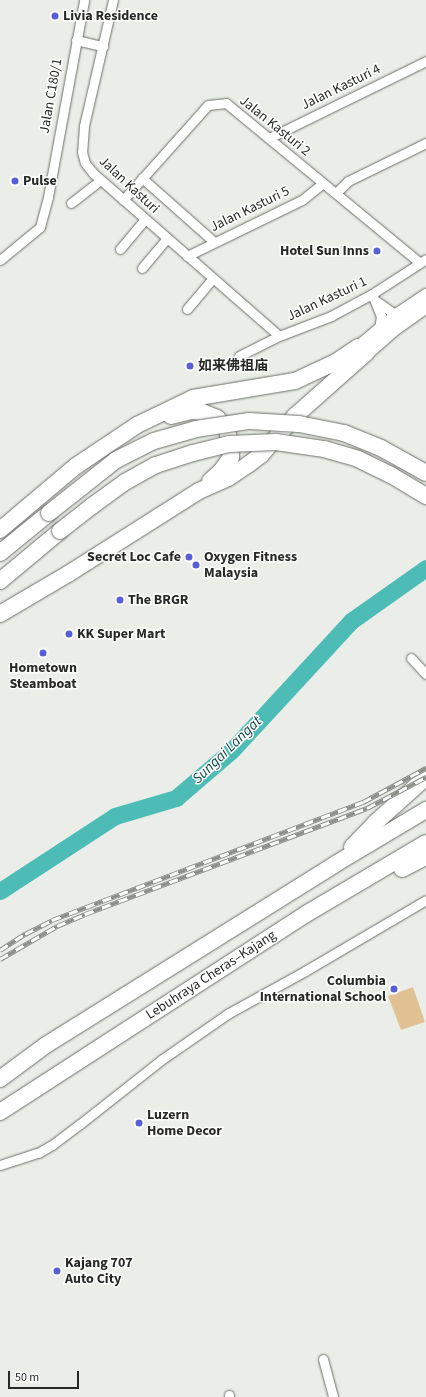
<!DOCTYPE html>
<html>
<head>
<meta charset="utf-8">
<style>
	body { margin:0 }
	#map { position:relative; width:426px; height:1397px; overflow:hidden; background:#ebeee8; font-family:"Source Sans 3","Noto Sans SC",sans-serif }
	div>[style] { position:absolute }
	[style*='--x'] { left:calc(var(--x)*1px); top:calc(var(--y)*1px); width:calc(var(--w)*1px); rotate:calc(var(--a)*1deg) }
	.green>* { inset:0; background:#dfc194 }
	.river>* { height:17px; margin:-8.5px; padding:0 8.5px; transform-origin:8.5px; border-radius:8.5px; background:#4dbcb7 }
	.roads { filter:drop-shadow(0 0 1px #6b6e69) drop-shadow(0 0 1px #6b6e69) }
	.street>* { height:9px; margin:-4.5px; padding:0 4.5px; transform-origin:4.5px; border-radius:4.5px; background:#fff }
	.secondary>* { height:13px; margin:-6.5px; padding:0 6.5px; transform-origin:6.5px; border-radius:6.5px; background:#fff }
	.highway>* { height:16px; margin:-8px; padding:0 8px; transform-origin:8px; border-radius:8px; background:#fff }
	.rail>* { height:4.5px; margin-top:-2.25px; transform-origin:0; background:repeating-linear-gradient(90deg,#fff 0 9px,#8c8f8a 0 18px); box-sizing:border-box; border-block:1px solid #8c8f8a }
	.bridges { filter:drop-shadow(0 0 1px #6b6e69) drop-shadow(0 0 1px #6b6e69) }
	.highway-bridge>* { height:16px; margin:-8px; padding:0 8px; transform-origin:8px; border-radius:8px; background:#fff }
	.dots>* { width:11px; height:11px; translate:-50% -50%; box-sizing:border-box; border:2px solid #fff; border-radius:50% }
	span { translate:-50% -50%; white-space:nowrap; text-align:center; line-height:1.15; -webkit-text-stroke:3px #fff; paint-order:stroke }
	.poi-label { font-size:14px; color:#272926; font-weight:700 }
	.left { translate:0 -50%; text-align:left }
	.right { translate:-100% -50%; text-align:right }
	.street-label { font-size:14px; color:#272926 }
	.water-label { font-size:15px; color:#164846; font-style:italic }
	.scale { position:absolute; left:8px; top:1371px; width:71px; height:18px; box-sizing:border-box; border:2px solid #272926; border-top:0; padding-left:5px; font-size:12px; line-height:14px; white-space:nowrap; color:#272926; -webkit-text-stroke:3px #fff; paint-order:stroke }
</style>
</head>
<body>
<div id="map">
	<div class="green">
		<div style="clip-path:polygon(413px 987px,425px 1022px,401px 1030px,388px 996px)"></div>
	</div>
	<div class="river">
		<div style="--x:0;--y:891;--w:137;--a:-33.1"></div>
		<div style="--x:115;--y:816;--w:64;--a:-16.4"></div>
		<div style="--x:176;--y:798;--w:74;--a:-40.6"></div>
		<div style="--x:232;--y:750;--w:176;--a:-47.3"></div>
		<div style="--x:351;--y:621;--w:92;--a:-35.2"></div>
	</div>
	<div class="roads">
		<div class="street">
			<div style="--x:113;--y:0;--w:129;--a:103"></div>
			<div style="--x:84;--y:126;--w:26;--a:94"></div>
			<div style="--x:82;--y:152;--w:11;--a:75"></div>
			<div style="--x:85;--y:163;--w:13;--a:51"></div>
			<div style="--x:93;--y:173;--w:247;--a:41.2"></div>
			<div style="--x:76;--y:40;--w:28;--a:13"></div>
			<div style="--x:269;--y:138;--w:175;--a:-26.1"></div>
			<div style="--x:142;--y:178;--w:96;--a:41.6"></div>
			<div style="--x:336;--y:193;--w:17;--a:-45"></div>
			<div style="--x:348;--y:181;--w:87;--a:-26"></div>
			<div style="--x:123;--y:200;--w:127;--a:-48.2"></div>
			<div style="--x:208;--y:105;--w:18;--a:-6"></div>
			<div style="--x:226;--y:103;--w:250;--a:39.5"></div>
			<div style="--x:71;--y:203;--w:37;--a:-38"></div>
			<div style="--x:120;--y:249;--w:39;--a:-50"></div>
			<div style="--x:187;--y:256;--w:128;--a:-26"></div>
			<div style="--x:302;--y:200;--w:27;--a:-39"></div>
			<div style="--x:0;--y:260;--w:52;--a:-39.5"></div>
			<div style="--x:40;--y:227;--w:31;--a:-75"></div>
			<div style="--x:48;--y:197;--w:200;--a:-79.6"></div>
			<div style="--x:142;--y:268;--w:39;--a:-50"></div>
			<div style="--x:372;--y:294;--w:24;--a:68"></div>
			<div style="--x:381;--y:316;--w:13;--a:99"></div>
			<div style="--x:376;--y:301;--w:24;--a:35"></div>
			<div style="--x:187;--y:309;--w:40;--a:-50"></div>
			<div style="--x:239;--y:356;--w:45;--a:-26.6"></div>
			<div style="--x:279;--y:336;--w:56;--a:-21"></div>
			<div style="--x:331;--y:316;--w:47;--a:-28.2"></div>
			<div style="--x:372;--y:294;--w:64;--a:-32.9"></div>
			<div style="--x:411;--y:658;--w:22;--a:47"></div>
			<div style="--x:0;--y:1165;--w:40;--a:-18"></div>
			<div style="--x:38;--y:1153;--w:16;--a:-30"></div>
			<div style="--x:52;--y:1145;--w:35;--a:-37"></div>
			<div style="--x:80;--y:1124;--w:103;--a:-38.3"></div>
			<div style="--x:161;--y:1060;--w:83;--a:-34.7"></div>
			<div style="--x:229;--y:1013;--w:87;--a:-28.9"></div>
			<div style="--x:305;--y:971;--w:140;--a:-30.4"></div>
			<div style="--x:323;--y:1359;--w:39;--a:75"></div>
			<div style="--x:229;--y:1395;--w:2;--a:90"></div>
		</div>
		<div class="secondary">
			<div style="--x:358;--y:347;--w:50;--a:-40.1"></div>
			<div style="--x:396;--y:315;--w:36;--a:-34"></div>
			<div style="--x:367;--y:352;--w:33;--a:-41"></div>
			<div style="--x:392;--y:330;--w:42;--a:-35.2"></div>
		</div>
		<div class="highway">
			<div style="--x:171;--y:416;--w:21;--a:-14"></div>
			<div style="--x:191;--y:411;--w:11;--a:5"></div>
			<div style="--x:202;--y:412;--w:16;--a:22"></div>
			<div style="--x:217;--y:418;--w:16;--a:50"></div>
			<div style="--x:227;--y:430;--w:12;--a:76"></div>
			<div style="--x:230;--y:442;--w:15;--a:86"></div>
			<div style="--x:231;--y:457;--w:16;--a:125"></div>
			<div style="--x:222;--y:470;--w:16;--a:137"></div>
			<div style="--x:0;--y:530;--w:99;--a:-40.1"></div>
			<div style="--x:76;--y:466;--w:73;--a:-33.9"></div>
			<div style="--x:137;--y:425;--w:62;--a:-25.7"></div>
			<div style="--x:193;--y:398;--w:103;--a:-9.5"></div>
			<div style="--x:295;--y:381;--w:45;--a:-24.9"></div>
			<div style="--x:336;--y:362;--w:27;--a:-34"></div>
			<div style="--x:0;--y:553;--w:63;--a:-39.2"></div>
			<div style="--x:0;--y:581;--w:78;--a:-39.8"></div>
			<div style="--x:0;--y:614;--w:79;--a:-30.5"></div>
			<div style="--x:68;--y:574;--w:155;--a:-32.4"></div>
			<div style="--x:199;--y:491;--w:32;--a:-24"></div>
			<div style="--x:228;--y:478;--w:25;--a:-34"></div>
			<div style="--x:249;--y:464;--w:15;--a:-37"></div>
			<div style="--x:261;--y:455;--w:52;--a:-48.9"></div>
			<div style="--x:295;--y:416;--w:96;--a:-41.6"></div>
			<div style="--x:352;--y:847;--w:33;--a:-46"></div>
			<div style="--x:375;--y:823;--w:69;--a:-42"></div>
			<div style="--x:402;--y:869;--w:27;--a:-27"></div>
			<div style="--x:0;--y:1079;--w:57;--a:-36.5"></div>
			<div style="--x:46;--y:1045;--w:343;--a:-32"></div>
			<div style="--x:337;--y:863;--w:104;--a:-30.8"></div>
			<div style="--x:0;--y:1112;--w:364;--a:-32.9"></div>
			<div style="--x:306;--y:914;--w:139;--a:-30.6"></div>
		</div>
	</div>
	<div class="rail">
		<div style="--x:0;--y:950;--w:30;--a:-33"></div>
		<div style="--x:25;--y:934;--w:30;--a:-27"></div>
		<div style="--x:52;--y:920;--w:333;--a:-20.8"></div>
		<div style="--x:363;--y:802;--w:72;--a:-28.4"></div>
		<div style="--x:0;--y:959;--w:66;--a:-30.1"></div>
		<div style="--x:57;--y:926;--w:30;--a:-23"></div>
		<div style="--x:85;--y:914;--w:301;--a:-20.6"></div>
		<div style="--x:367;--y:808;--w:67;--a:-27.7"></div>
	</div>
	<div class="bridges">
		<div class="highway-bridge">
			<div style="--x:49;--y:513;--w:85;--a:-38.3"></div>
			<div style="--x:116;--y:460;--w:42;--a:-26.6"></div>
			<div style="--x:154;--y:441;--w:44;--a:-15.9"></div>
			<div style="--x:196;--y:429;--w:54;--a:-8.6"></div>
			<div style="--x:249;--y:421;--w:50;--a:3.4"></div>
			<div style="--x:299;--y:424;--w:46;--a:11.3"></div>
			<div style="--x:344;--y:433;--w:40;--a:22"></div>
			<div style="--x:381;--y:448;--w:51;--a:29.1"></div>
			<div style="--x:60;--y:531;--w:41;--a:-38"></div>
			<div style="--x:92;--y:506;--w:41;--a:-36"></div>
			<div style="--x:125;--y:482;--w:35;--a:-29"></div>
			<div style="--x:156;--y:465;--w:39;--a:-18"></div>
			<div style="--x:193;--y:453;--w:37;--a:-14"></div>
			<div style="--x:229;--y:444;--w:47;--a:-2.4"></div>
			<div style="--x:276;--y:442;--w:49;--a:8.3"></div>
			<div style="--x:324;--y:449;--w:35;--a:16"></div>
			<div style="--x:358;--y:459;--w:37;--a:26"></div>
			<div style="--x:391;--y:475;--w:41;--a:31"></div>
		</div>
	</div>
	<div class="dots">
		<div style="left:55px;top:16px;background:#585ed5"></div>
		<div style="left:15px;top:181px;background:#585ed5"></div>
		<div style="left:377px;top:251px;background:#585ed5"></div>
		<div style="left:190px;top:366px;background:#585ed5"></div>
		<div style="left:189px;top:557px;background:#585ed5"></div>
		<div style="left:196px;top:565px;background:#585ed5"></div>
		<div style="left:120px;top:600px;background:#585ed5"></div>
		<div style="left:69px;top:634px;background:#585ed5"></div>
		<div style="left:43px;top:653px;background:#585ed5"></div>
		<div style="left:394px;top:989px;background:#585ed5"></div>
		<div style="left:139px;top:1123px;background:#585ed5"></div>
		<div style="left:57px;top:1271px;background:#585ed5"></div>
	</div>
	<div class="poi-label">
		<span class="left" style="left:63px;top:16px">Livia Residence</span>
		<span class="left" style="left:23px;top:181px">Pulse</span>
		<span class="right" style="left:369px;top:251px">Hotel Sun Inns</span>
		<span class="left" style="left:198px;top:366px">如来佛祖庙</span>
		<span class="right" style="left:181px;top:557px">Secret Loc Cafe</span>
		<span class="left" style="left:204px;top:565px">Oxygen Fitness<br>Malaysia</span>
		<span class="left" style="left:128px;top:600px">The BRGR</span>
		<span class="left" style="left:77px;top:634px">KK Super Mart</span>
		<span style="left:43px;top:676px">Hometown<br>Steamboat</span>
		<span class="right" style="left:386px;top:989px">Columbia<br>International School</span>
		<span class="left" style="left:147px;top:1123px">Luzern<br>Home Decor</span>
		<span class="left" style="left:65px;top:1271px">Kajang 707<br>Auto City</span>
	</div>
	<div class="street-label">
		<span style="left:341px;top:87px;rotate:-26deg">Jalan Kasturi 4</span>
		<span style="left:51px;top:96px;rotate:-80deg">Jalan C180/1</span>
		<span style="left:275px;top:126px;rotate:39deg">Jalan Kasturi 2</span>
		<span style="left:129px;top:185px;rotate:43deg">Jalan Kasturi</span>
		<span style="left:250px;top:209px;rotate:-26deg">Jalan Kasturi 5</span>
		<span style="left:327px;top:299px;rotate:-25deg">Jalan Kasturi 1</span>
		<span style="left:211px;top:975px;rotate:-33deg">Lebuhraya Cheras–Kajang</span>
	</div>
	<div class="water-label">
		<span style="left:227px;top:750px;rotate:-44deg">Sungai Langat</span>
	</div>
	<div class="scale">50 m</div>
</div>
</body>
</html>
